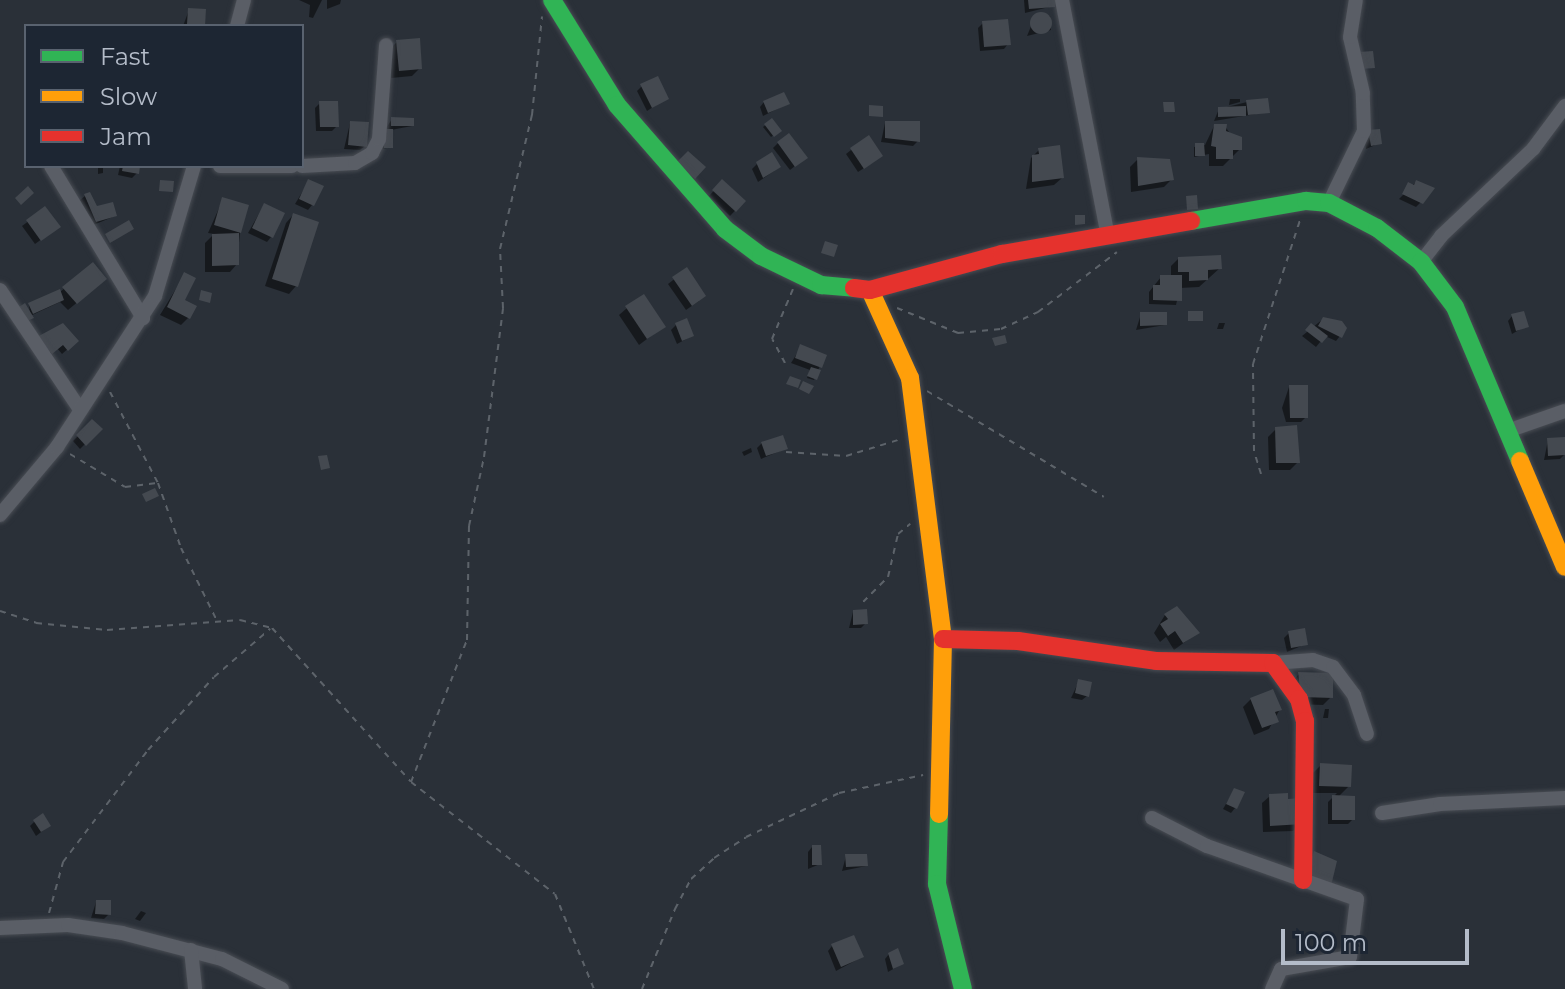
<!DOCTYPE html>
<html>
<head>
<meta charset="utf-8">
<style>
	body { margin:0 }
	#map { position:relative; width:1565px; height:989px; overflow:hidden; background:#2a3038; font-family:Montserrat,sans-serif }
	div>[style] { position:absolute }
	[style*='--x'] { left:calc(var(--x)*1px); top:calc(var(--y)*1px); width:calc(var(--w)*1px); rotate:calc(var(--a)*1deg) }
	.shadow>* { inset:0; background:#0007 }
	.building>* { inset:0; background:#444950 }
	.round { border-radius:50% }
	.path>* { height:2px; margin-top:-1px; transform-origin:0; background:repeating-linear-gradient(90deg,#5d636a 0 6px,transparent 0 12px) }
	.roads { filter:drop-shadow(0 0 2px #484c53) drop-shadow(0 0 2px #484c53) }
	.street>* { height:14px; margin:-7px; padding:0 7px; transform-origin:7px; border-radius:7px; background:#5a5e66 }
	.fast>* { height:18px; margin:-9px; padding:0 9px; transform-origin:9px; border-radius:9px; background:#30b455 }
	.slow>* { height:18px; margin:-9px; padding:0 9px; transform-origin:9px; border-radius:9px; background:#ff9f0a }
	.jam>* { height:18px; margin:-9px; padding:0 9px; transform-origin:9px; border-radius:9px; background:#e5322d }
	span { translate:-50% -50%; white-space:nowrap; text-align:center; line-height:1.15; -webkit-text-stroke:6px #1d2633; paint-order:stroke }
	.legend { position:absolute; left:24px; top:24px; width:280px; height:144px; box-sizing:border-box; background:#1d2633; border:2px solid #59626f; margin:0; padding:10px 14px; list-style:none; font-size:24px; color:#b4bcc9 }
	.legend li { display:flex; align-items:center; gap:16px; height:40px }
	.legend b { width:40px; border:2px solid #59626f }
	.scale { position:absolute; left:1281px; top:929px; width:188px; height:36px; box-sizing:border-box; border:4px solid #b4bcc9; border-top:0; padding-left:10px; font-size:24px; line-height:28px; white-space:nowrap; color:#b4bcc9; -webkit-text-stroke:6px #1d2633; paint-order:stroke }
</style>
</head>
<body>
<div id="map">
	<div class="shadow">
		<div style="clip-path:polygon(299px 0,322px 0,313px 18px,309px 17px,310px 5px)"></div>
		<div style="clip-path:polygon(327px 0,341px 0,340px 4px,327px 9px)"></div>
		<div style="clip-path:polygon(1024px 0,1053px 0,1053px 6px,1025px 13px)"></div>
		<div style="clip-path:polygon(189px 10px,203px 25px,202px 26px,183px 26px)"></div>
		<div style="clip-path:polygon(1036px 14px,1050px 16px,1051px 30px,1027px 36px)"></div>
		<div style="clip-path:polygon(983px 23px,1008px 44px,1004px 49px,980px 51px,978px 28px)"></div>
		<div style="clip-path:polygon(397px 42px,420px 68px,412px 76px,391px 78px,389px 50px)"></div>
		<div style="clip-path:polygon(642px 86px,667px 98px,647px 111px,637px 91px)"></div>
		<div style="clip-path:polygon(1230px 99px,1240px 99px,1240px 102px,1229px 105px)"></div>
		<div style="clip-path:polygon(764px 102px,787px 104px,763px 116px,760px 107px)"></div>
		<div style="clip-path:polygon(1247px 102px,1268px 112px,1214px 121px,1219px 109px)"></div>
		<div style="clip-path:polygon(320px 103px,337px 126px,332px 131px,316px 131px,315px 108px)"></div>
		<div style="clip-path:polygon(392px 119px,412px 126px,391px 130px,391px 147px,383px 149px,383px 133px)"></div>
		<div style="clip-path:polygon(771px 121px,779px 131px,771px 137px,763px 127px)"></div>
		<div style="clip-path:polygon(350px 123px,365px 146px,360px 150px,344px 149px)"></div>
		<div style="clip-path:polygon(885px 123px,918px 141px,913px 146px,881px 142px)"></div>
		<div style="clip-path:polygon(1214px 126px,1225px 126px,1240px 149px,1223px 166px,1209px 166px,1209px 154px,1194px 157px,1194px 147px,1205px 145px)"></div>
		<div style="clip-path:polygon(1369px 132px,1380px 143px,1366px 149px,1364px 137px)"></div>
		<div style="clip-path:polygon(778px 143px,800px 162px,790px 170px,773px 148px)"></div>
		<div style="clip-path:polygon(851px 150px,875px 161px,858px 172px,846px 154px)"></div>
		<div style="clip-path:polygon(1039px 150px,1062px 178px,1054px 185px,1026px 189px,1031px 158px)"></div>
		<div style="clip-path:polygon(1138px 159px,1172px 179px,1164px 187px,1131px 192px,1130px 167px)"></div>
		<div style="clip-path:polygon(757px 164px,774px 171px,758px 182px,752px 169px)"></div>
		<div style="clip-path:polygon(103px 166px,103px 173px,98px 174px,98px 167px)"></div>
		<div style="clip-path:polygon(120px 166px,138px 166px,137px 173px,132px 178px,118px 175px)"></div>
		<div style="clip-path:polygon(309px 181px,312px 205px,308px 210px,295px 204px)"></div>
		<div style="clip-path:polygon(722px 182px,744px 201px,730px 216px,709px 196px)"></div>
		<div style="clip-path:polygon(1416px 182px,1421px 202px,1416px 207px,1399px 199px)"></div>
		<div style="clip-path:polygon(85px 196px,96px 209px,115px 216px,91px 226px,80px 200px)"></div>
		<div style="clip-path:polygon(223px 199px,240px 232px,237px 264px,230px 272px,205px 272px,205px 243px,214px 234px,208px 233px)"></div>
		<div style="clip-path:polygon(264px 205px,271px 237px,267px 242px,248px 233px)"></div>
		<div style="clip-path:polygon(45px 209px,53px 231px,35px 244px,22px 226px)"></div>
		<div style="clip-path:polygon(293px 215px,296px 286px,289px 294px,265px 286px,286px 223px)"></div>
		<div style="clip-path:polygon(1179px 258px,1220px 268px,1199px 287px,1180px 288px,1176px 305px,1149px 304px,1149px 292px,1161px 277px,1171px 277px,1171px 266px)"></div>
		<div style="clip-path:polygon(92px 264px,97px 286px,68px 310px,60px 302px,30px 316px,29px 304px,59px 293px)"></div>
		<div style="clip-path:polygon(686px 270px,699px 301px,686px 310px,668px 284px)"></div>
		<div style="clip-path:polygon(185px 274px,183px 301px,189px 317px,181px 325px,160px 315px)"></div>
		<div style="clip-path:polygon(627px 308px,663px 327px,639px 345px,619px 315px)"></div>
		<div style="clip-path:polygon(1141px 314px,1165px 325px,1136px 330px)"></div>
		<div style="clip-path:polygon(1512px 316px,1526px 326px,1512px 334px,1508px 321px)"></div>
		<div style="clip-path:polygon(1323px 319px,1340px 336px,1336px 341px,1325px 336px,1316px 347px,1302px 336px)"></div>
		<div style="clip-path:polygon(1219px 323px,1225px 323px,1223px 329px,1217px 329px)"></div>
		<div style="clip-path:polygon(676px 325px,692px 336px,677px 344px,671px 330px)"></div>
		<div style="clip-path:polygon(38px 338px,77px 341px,62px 354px,57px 348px,46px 357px)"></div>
		<div style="clip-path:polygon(801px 347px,824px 356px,814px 380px,807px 378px,810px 370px,791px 363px)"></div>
		<div style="clip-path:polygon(1289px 387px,1306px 417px,1301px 422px,1286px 422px,1282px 408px)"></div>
		<div style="clip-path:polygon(92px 422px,100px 429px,80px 449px,73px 441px)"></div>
		<div style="clip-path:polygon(1276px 429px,1298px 462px,1290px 470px,1269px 470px,1268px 437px)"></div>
		<div style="clip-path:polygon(1548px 440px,1565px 454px,1560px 459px,1544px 460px)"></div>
		<div style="clip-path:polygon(762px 443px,785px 449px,761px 459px,757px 448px)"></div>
		<div style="clip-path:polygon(751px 448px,752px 452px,744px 456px,742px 452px)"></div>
		<div style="clip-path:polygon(853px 612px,866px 623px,861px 628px,849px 628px)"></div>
		<div style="clip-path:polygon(1165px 615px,1197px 633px,1174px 650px,1166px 637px,1160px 642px,1154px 633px)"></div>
		<div style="clip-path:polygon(1289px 633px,1306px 644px,1287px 652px,1284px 638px)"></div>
		<div style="clip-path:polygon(1299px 674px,1331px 697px,1323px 705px,1294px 704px,1292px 682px)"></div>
		<div style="clip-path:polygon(1079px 681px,1087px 696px,1082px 700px,1071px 698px)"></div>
		<div style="clip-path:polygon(1251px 699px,1280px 709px,1269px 729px,1254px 735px,1243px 707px)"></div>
		<div style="clip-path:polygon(1325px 709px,1329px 709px,1328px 718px,1323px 718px)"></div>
		<div style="clip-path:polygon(1321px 765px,1349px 786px,1338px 797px,1353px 819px,1348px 824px,1328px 824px,1328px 802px,1337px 793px,1312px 793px,1313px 773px)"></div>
		<div style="clip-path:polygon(1234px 790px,1235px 808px,1231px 813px,1223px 809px)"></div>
		<div style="clip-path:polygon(1270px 796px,1286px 801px,1301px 823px,1293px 831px,1263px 832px,1262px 803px)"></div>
		<div style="clip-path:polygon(34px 822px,49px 826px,36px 836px,30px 826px)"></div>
		<div style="clip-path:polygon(812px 847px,820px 864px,808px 869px,808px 852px)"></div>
		<div style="clip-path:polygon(846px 856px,866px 866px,842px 871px)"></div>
		<div style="clip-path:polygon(96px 902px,109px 914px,104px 919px,91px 918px)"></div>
		<div style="clip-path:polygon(141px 911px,146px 913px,140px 921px,135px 919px)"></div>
		<div style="clip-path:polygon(832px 946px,862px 957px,836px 971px,828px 951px)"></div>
		<div style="clip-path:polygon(889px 954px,902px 964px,888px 972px,885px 959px)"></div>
	</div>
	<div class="building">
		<div style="clip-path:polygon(1028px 0,1055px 0,1055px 7px,1029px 9px)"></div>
		<div style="clip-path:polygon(188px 8px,206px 9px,205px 26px,187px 24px)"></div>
		<div class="round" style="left:1030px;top:12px;width:22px;height:22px"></div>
		<div style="clip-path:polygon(1008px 19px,1011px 45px,984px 47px,982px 21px)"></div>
		<div style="clip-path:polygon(420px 38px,422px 69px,399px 71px,396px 40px)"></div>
		<div style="clip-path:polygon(1373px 51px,1375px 68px,1361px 69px,1359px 52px)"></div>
		<div style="clip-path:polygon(658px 76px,669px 99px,652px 108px,640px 84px)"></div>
		<div style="clip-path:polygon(784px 92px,790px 104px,768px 113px,763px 101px)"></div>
		<div style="clip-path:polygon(1268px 98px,1270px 113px,1248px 115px,1246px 100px)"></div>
		<div style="clip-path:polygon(319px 101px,338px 101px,339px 127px,320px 127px)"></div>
		<div style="clip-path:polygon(1163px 102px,1174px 102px,1175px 112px,1164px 112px)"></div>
		<div style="clip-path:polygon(869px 105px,883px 106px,883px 117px,869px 116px)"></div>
		<div style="clip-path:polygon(1246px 106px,1246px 116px,1218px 117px,1218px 107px)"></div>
		<div style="clip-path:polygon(391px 117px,414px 118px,414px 126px,391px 126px)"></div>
		<div style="clip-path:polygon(772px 118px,782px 131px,774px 137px,764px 124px)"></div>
		<div style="clip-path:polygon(350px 121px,369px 122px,367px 147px,348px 145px)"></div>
		<div style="clip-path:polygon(885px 121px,920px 121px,920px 142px,885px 138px)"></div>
		<div style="clip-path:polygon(1214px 124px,1227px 124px,1226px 131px,1242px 137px,1242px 150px,1233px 150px,1233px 159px,1216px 159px,1216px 147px,1211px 146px)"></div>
		<div style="clip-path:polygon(384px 129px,393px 129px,393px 148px,384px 148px)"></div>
		<div style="clip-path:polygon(1380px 129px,1382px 144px,1371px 146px,1368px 130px)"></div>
		<div style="clip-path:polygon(789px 133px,808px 158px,795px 167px,777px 142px)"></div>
		<div style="clip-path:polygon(869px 135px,883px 156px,864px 169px,850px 148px)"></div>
		<div style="clip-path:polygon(1195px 143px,1204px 143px,1205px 156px,1195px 156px)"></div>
		<div style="clip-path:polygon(1060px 145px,1064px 178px,1032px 182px,1032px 155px,1039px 154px,1038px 148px)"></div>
		<div style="clip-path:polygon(688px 151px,706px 167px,695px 179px,677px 162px)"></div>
		<div style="clip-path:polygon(772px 152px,781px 167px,763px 178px,756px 162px)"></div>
		<div style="clip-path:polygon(1137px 157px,1170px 159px,1174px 180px,1138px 186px)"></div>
		<div style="clip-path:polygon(123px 166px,140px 166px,139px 174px,122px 171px)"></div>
		<div style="clip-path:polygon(308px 179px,324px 186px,314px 206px,299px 199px)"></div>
		<div style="clip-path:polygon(722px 179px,746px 201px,736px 212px,712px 190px)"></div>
		<div style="clip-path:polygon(160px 180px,174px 181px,173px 192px,159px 191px)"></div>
		<div style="clip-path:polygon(1416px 180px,1435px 188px,1423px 204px,1402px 194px,1408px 182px,1414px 185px)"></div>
		<div style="clip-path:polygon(28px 186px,34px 193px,21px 205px,15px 198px)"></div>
		<div style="clip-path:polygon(90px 192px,97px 206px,113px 202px,117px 216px,96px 222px,84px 194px)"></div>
		<div style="clip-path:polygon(1197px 195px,1198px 209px,1187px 210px,1186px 196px)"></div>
		<div style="clip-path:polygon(222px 197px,249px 205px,241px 233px,214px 225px)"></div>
		<div style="clip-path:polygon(264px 203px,285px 213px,273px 238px,252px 228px)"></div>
		<div style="clip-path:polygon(45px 206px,61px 227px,41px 241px,26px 220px)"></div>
		<div style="clip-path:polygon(293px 213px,319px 222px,298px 287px,272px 279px)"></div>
		<div style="clip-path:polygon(1075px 215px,1085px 215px,1085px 224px,1075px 225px)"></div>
		<div style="clip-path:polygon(129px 220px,134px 229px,110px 243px,105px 234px)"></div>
		<div style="clip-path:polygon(239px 233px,239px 265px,212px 266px,212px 234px)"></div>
		<div style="clip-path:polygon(825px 241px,838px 245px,834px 257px,821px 253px)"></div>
		<div style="clip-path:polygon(1221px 255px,1222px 269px,1208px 270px,1208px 280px,1189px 281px,1189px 272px,1178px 272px,1178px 257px)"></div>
		<div style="clip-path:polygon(93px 262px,107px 279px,77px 304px,62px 287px)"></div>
		<div style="clip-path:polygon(687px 267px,706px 296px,692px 306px,672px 277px)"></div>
		<div style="clip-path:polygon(184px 272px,196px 278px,185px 300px,197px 306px,190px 319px,167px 307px)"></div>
		<div style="clip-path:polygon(1160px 275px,1182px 275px,1182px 301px,1153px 300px,1153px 285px,1160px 285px)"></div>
		<div style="clip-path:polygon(60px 289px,64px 300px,33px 314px,28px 303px)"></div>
		<div style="clip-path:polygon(201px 290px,212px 293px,210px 303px,199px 300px)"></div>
		<div style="clip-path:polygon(644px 294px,666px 327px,647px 339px,625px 306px)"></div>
		<div style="clip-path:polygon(25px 303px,34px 318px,27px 321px,19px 307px)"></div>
		<div style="clip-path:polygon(1188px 311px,1203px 311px,1203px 321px,1188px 321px)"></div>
		<div style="clip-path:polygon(1524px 311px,1529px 327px,1516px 331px,1511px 314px)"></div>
		<div style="clip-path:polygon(1140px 312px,1167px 312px,1167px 325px,1140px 326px)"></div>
		<div style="clip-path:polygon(1323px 317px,1342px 321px,1347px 328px,1342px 338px,1318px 326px)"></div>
		<div style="clip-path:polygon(687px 318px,694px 336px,682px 341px,675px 323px)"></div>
		<div style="clip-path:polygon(63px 323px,79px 341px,68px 351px,63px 345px,52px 354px,37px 337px)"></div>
		<div style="clip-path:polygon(1311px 323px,1328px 336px,1322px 343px,1305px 330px)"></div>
		<div style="clip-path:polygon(1005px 335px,1007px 343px,995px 346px,992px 338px)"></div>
		<div style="clip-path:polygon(800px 344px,827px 355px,822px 368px,795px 358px)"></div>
		<div style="clip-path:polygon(811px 367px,821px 370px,817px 380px,807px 376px)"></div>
		<div style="clip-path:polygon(790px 376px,801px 380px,798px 388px,786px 384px)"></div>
		<div style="clip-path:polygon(803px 381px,814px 386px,809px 394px,799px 389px)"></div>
		<div style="clip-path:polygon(1289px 385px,1308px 385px,1308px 418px,1290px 418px)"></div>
		<div style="clip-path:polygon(92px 419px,103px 429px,86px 446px,76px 435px)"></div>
		<div style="clip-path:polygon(1297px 425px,1300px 463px,1276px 463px,1275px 427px)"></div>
		<div style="clip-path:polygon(783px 435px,788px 449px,766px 456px,761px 442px)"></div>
		<div style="clip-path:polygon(1565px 437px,1565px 455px,1548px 456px,1547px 438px)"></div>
		<div style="clip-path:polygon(327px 455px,330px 468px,321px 470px,318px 456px)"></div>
		<div style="clip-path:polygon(155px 488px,159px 496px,146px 502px,142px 494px)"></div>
		<div style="clip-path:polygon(1177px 606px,1200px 633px,1183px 643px,1175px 631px,1168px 636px,1160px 624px,1168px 619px,1164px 614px)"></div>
		<div style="clip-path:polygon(867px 609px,868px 624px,853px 625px,853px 610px)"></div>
		<div style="clip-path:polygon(1305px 628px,1308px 645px,1291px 648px,1288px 631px)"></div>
		<div style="clip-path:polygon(1298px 672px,1333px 673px,1333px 698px,1301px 697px)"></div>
		<div style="clip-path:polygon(1078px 679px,1092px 682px,1089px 697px,1075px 693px)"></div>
		<div style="clip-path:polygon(1273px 689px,1282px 710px,1275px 712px,1279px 722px,1262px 728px,1250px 698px)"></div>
		<div style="clip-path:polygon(1320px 763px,1352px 765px,1351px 787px,1319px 786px)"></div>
		<div style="clip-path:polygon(1234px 788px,1245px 792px,1237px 809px,1226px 804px)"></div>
		<div style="clip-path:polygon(1288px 793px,1288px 799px,1301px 798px,1303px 824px,1270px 826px,1269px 794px)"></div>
		<div style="clip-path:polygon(1332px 795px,1355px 796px,1355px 820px,1332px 820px)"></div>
		<div style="clip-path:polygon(43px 813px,51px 826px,41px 832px,33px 820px)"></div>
		<div style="clip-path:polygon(812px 845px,821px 845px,822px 865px,812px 865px)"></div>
		<div style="clip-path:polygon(1314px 851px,1337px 861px,1331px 886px,1305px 878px)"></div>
		<div style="clip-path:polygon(845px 854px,867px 854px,868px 866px,846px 867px)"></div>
		<div style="clip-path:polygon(96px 900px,111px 900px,111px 915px,95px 914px)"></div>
		<div style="clip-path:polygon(854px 935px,864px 957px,841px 967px,831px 944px)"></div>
		<div style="clip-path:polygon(898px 948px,904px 964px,893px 969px,888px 953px)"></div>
	</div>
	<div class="path">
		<div style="--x:897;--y:308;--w:66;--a:22.3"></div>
		<div style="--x:958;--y:333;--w:43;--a:-5.3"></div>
		<div style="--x:1001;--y:329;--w:41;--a:-24.7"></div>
		<div style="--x:1038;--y:312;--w:99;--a:-37.2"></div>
		<div style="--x:785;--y:363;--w:27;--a:-118"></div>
		<div style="--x:772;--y:339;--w:54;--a:-67.2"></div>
		<div style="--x:927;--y:391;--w:206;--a:30.9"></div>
		<div style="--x:110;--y:392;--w:103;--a:62.2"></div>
		<div style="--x:158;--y:483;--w:69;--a:70.5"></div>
		<div style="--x:181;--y:548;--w:81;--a:63.7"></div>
		<div style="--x:786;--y:452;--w:60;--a:3.8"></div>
		<div style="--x:846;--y:456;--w:54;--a:-17.1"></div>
		<div style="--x:70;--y:454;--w:64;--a:31"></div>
		<div style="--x:125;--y:487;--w:32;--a:-7"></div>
		<div style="--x:1261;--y:474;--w:24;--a:-107"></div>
		<div style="--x:1254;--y:451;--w:87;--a:-90.7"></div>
		<div style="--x:1253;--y:364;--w:155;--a:-71.9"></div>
		<div style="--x:863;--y:602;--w:35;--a:-45"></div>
		<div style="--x:888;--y:577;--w:44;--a:-76.9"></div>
		<div style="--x:898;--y:534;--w:16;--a:-40"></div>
		<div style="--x:0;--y:611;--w:38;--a:18"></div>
		<div style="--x:36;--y:623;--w:71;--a:5.6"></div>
		<div style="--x:107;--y:630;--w:133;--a:-4.3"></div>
		<div style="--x:240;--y:620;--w:33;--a:14"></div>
		<div style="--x:272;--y:628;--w:207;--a:47.9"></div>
		<div style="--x:411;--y:782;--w:182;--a:37.9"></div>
		<div style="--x:555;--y:894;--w:103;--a:67.7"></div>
		<div style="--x:411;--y:782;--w:153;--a:-68.5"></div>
		<div style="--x:467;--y:640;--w:114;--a:-89"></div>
		<div style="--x:469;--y:526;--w:71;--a:-77.7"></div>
		<div style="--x:484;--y:457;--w:150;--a:-82.7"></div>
		<div style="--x:503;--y:308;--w:59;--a:-92.9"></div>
		<div style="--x:500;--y:249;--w:138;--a:-76.6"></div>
		<div style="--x:532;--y:115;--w:99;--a:-84.2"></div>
		<div style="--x:49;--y:913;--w:53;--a:-74.6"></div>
		<div style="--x:63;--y:862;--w:141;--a:-52.8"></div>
		<div style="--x:148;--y:750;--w:98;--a:-47.9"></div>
		<div style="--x:214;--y:677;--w:74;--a:-40.6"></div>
		<div style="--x:642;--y:989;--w:87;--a:-67.6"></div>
		<div style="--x:675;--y:909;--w:34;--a:-62"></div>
		<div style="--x:691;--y:879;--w:31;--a:-42"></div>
		<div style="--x:714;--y:858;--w:38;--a:-33"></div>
		<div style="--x:746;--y:837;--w:103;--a:-25.3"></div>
		<div style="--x:839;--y:793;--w:86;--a:-12.1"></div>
	</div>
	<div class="roads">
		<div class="street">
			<div style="--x:1062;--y:0;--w:240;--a:79"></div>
			<div style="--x:237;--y:26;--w:27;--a:-75"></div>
			<div style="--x:51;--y:166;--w:178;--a:58.8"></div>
			<div style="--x:220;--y:166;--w:72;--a:0"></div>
			<div style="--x:302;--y:166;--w:53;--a:-3.2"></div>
			<div style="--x:355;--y:163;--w:20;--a:-30"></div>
			<div style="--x:372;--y:153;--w:16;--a:-63"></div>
			<div style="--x:379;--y:139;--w:94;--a:-85.7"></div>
			<div style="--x:1329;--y:203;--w:80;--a:-64.1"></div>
			<div style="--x:1364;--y:131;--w:38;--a:-92"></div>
			<div style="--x:1363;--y:93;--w:57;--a:-103.1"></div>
			<div style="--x:1350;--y:37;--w:37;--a:-81"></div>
			<div style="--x:1421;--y:262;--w:33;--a:-52"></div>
			<div style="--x:1441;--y:236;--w:127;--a:-43.4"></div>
			<div style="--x:1533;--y:149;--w:54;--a:-53.3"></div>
			<div style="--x:0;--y:290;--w:142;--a:56.2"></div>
			<div style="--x:1510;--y:430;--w:58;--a:-19.1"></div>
			<div style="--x:0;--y:515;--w:89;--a:-50"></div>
			<div style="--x:57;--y:447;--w:180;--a:-57"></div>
			<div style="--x:155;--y:296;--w:136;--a:-73.3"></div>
			<div style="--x:1273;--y:663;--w:40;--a:-4.3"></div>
			<div style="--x:1313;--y:660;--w:21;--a:19"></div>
			<div style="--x:1333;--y:667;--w:35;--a:53"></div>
			<div style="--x:1354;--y:695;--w:41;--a:71.6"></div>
			<div style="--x:1382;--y:813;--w:59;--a:-8.8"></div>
			<div style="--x:1440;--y:804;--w:125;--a:-2.7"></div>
			<div style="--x:1152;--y:818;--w:62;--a:27"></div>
			<div style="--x:1207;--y:846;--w:159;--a:19.5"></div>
			<div style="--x:1357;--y:899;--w:58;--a:96.9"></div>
			<div style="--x:1350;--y:957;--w:70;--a:170.1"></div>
			<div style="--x:1281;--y:969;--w:22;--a:114"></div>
			<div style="--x:0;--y:928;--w:68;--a:-2.5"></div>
			<div style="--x:68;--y:925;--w:55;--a:8.4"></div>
			<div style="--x:122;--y:933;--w:103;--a:14.6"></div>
			<div style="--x:222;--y:959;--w:67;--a:26.6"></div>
			<div style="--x:191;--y:950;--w:39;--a:84"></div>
		</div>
		<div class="fast">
			<div style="--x:552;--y:0;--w:123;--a:58.2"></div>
			<div style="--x:617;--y:105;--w:164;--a:48.9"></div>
			<div style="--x:725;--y:229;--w:45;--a:36.9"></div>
			<div style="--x:761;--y:256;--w:67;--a:25.8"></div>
			<div style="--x:821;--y:285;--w:33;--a:5"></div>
			<div style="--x:1191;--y:221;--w:117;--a:-9.9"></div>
			<div style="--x:1306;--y:201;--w:23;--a:5"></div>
			<div style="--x:1329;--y:203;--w:54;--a:27.5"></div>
			<div style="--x:1377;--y:228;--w:56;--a:37.7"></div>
			<div style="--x:1421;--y:262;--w:56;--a:52.9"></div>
			<div style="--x:1455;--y:307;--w:167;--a:67.1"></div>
			<div style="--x:939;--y:814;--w:70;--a:91.6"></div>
			<div style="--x:937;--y:884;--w:108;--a:76.1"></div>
		</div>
		<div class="slow">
			<div style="--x:870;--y:290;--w:97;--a:65.6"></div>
			<div style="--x:910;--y:378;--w:263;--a:82.8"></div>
			<div style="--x:943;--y:639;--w:175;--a:91.3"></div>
			<div style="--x:1520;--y:461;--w:115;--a:67"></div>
		</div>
		<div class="jam">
			<div style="--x:854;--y:288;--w:16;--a:7"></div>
			<div style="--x:870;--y:290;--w:137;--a:-15.3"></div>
			<div style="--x:1002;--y:254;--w:192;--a:-9.9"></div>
			<div style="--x:943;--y:639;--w:75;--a:1.5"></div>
			<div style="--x:1018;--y:641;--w:139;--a:8.2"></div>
			<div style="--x:1156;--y:661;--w:117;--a:1"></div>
			<div style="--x:1273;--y:663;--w:44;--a:54.2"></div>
			<div style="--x:1299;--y:699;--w:23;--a:75"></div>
			<div style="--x:1305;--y:721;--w:159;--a:90.7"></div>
		</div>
	</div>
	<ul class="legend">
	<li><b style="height:10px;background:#30b455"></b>Fast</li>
	<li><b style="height:10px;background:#ff9f0a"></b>Slow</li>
	<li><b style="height:10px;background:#e5322d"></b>Jam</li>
	</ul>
	<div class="scale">100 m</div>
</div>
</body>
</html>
